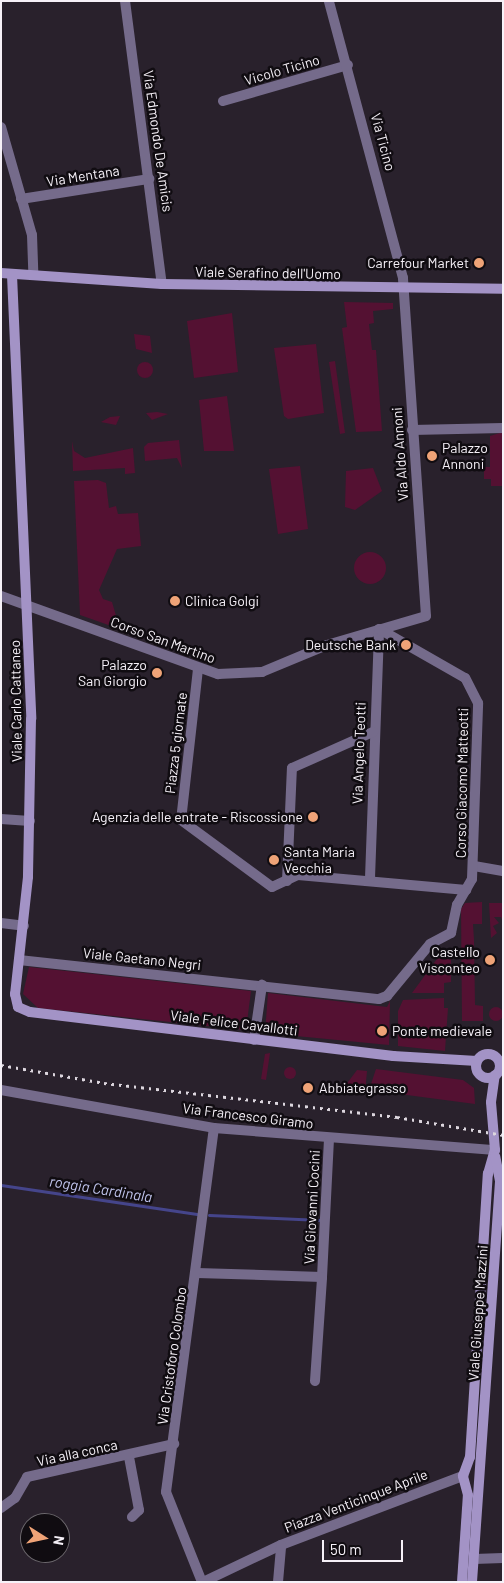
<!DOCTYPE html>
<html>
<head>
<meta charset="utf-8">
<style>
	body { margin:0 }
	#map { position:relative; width:504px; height:1583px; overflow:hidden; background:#29212c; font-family:Barlow,sans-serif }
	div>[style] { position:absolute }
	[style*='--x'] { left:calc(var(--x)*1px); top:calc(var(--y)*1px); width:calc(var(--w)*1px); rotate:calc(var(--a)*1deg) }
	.green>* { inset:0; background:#541132 }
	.round { border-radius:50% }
	.stream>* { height:3px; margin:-1.5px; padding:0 1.5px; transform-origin:1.5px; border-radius:1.5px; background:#45458b }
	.street>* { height:10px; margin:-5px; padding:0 5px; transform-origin:5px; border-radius:5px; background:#756b8b }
	.secondary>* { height:10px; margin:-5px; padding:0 5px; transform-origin:5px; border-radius:5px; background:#a393c6 }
	.secondary>.ring { margin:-5px; padding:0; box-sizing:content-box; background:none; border:10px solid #a393c6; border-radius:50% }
	.rail>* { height:3px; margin-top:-1.5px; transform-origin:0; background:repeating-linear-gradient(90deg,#dcd6de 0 2.5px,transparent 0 7.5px) }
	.dots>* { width:14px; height:14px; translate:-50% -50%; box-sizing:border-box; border:2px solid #100c11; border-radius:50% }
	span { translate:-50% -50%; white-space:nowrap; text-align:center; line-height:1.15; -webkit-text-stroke:5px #100c11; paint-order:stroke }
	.street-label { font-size:14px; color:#f6f1f8 }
	.poi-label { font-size:14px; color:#f6f1f8 }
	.right { translate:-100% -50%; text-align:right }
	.left { translate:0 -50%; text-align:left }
	.water-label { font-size:15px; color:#c0c4ed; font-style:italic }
	.frame { position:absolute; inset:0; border:2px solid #f6f1f8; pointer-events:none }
	.north { position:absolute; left:20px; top:1513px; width:50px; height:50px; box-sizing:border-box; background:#100c11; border:1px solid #6c686d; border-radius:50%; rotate:100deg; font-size:14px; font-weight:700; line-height:20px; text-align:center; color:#f6f1f8 }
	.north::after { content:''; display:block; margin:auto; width:18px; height:22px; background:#efa377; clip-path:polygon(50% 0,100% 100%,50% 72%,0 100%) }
	.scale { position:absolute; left:322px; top:1540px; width:81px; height:22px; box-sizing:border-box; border:2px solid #f6f1f8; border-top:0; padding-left:6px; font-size:15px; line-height:18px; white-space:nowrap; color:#f6f1f8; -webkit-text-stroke:4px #100c11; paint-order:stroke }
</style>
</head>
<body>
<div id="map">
	<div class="green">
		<div style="clip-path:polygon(344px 302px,393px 303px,393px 309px,373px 311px,374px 323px,369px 324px,372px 350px,376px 350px,382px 431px,356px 432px,342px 328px,347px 327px)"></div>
		<div style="clip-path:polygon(232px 313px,238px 372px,194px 378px,187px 321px)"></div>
		<div style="clip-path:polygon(134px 334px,150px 336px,152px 353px,136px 349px)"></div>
		<div style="clip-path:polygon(316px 344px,324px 413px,288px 419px,284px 416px,274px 348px)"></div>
		<div style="clip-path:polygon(335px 361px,345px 433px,340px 434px,329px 362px)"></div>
		<div class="round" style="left:137px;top:362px;width:16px;height:16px"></div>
		<div style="clip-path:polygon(227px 396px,234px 451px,204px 451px,199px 400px)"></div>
		<div style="clip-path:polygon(157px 412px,168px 414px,152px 420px,146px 413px)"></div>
		<div style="clip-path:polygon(120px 416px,116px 425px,101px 422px,110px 417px)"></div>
		<div style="clip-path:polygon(503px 432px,503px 486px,491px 486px,491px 479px,484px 479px,484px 467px,490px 467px,490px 436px)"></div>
		<div style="clip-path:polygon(179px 440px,182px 468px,177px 458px,145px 461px,144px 447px,148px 443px)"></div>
		<div style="clip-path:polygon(72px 441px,74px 451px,85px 458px,133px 448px,135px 473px,125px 474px,125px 468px,73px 471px)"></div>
		<div style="clip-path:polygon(300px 466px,308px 529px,278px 534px,269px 469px)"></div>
		<div style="clip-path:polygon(373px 468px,382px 491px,355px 510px,345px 507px,346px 471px)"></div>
		<div style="clip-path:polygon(98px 480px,106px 483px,109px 508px,116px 506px,118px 514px,138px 513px,141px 546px,117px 549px,99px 590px,103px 599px,112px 602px,117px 619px,133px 628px,134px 634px,80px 615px,74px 481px)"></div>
		<div class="round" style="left:354px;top:552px;width:32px;height:32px"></div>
		<div style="clip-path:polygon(482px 902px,482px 924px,473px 924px,474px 940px,475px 1005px,483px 1006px,483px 1021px,462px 1021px,461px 909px,465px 903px)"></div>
		<div style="clip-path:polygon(489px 903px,503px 903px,503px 923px,501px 917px,494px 917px,499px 923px,493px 926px,497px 933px,491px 938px)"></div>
		<div style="clip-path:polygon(442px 952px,451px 959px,451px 982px,444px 983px,444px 993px,412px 993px)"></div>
		<div style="clip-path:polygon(29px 967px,251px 991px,246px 1030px,38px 1008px,23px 994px)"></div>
		<div style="clip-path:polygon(268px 993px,387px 1007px,390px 1001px,389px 1045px,265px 1033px)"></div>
		<div style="clip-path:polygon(444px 998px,444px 1008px,448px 1008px,445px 1051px,398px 1046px,398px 1011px,403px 1000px)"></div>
		<div class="round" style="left:489px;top:1007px;width:14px;height:14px"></div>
		<div style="clip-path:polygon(270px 1053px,266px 1080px,261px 1079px,265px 1054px)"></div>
		<div class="round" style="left:284px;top:1067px;width:12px;height:12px"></div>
		<div style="clip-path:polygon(376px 1069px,463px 1080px,474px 1088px,475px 1104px,369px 1090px)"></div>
		<div style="clip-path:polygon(357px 1070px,367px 1071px,365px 1093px,342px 1090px)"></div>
	</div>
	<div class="stream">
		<div style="--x:1;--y:1185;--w:198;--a:8.4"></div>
		<div style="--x:209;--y:1215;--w:112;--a:2.6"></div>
	</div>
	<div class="street">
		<div style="--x:125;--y:1;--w:285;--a:82.6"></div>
		<div style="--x:223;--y:101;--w:130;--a:-16.1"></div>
		<div style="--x:1;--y:127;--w:112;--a:74"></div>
		<div style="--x:32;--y:235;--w:38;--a:88"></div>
		<div style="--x:21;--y:199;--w:130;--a:-8.9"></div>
		<div style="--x:412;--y:430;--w:91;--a:-1.3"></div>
		<div style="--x:1;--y:596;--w:231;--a:19.8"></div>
		<div style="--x:218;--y:674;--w:44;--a:-2.6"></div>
		<div style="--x:262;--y:672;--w:70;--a:-22.6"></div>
		<div style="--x:327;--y:645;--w:103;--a:-16.3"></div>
		<div style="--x:426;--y:616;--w:339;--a:-93.9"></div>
		<div style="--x:403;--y:278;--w:287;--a:-105"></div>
		<div style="--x:198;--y:669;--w:152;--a:96.4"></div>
		<div style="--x:181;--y:820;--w:113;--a:36.4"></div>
		<div style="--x:272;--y:887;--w:29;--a:-25"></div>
		<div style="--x:298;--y:875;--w:169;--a:5.1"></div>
		<div style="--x:1;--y:819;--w:29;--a:4"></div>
		<div style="--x:474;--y:866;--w:29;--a:10"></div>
		<div style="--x:370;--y:878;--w:249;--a:-87.9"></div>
		<div style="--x:287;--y:881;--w:113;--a:-87.5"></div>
		<div style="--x:292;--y:768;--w:89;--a:-24"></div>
		<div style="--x:1;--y:923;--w:23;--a:7"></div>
		<div style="--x:19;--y:960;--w:362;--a:6.2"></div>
		<div style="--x:379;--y:999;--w:9;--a:-21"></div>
		<div style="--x:387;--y:996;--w:67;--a:-50.4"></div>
		<div style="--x:430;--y:944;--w:24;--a:-28"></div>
		<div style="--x:451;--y:933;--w:29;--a:-78"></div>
		<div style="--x:457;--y:905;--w:30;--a:-60"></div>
		<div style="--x:472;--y:879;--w:176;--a:-88"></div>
		<div style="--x:478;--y:703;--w:28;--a:-117"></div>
		<div style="--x:465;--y:678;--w:99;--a:-150.3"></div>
		<div style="--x:254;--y:1040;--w:56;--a:-81.7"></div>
		<div style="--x:1;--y:1090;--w:216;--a:10.1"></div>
		<div style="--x:214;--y:1128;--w:282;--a:4.5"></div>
		<div style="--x:197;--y:1273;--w:125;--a:1.8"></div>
		<div style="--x:322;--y:1277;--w:137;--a:-87.1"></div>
		<div style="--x:315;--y:1381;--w:104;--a:-86.1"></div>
		<div style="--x:129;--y:1457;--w:54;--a:79.3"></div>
		<div style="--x:139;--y:1510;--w:10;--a:135"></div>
		<div style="--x:1;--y:1508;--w:17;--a:-36"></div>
		<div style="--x:15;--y:1498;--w:24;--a:-60"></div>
		<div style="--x:27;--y:1477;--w:151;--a:-12.7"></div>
		<div style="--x:474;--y:1559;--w:29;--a:-2"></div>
		<div style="--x:202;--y:1582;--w:97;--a:-111.8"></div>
		<div style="--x:166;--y:1492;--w:367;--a:-82.5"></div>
		<div style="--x:203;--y:1582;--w:86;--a:-25.4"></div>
		<div style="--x:281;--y:1545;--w:195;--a:-20.8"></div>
		<div style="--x:278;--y:1582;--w:37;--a:-85"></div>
	</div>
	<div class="secondary">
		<div style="--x:1;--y:273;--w:161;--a:3.9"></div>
		<div style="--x:162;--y:284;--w:341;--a:0.8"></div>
		<div style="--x:12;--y:275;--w:444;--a:87.5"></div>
		<div style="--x:31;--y:719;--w:158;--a:91.1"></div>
		<div style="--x:28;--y:877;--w:118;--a:96.3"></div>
		<div style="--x:15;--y:994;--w:13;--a:77"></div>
		<div style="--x:18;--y:1007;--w:13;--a:23"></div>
		<div style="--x:30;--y:1012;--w:366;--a:6.9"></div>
		<div style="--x:393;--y:1056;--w:84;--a:3.4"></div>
		<div class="ring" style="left:476px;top:1054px;width:14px;height:14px"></div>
		<div style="--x:462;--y:1582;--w:87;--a:-86.1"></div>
		<div style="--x:468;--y:1495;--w:20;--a:-105"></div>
		<div style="--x:463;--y:1476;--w:20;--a:-70"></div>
		<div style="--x:470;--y:1457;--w:284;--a:-86.4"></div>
		<div style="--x:488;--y:1174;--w:25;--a:-74"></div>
		<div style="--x:495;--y:1150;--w:48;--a:-94.8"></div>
		<div style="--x:491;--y:1102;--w:27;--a:-82"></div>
		<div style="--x:472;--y:1582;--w:402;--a:-86"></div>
		<div style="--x:500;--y:1181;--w:25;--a:-101"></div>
	</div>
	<div class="rail">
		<div style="--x:1;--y:1065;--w:105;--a:9.9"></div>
		<div style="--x:104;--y:1083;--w:295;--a:6.6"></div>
		<div style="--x:397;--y:1117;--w:108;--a:9.6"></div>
	</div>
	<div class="dots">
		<div style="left:479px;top:263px;background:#efa377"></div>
		<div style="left:432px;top:456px;background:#efa377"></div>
		<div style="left:175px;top:601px;background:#efa377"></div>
		<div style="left:406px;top:645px;background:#efa377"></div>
		<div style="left:157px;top:673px;background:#efa377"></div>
		<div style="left:313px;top:817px;background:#efa377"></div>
		<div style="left:274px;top:860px;background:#efa377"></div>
		<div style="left:490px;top:960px;background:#efa377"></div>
		<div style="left:382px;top:1031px;background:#efa377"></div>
		<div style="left:308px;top:1088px;background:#efa377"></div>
	</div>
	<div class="street-label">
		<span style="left:282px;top:70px;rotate:-16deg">Vicolo Ticino</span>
		<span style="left:158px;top:141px;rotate:82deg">Via Edmondo De Amicis</span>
		<span style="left:383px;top:142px;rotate:75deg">Via Ticino</span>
		<span style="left:83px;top:176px;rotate:-9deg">Via Mentana</span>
		<span style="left:268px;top:273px;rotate:1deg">Viale Serafino dell'Uomo</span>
		<span style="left:400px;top:454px;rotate:-94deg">Via Aldo Annoni</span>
		<span style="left:163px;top:640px;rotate:20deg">Corso San Martino</span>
		<span style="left:16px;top:701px;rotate:-91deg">Viale Carlo Cattaneo</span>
		<span style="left:176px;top:743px;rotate:-83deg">Piazza 5 giornate</span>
		<span style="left:359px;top:753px;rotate:-88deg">Via Angelo Teotti</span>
		<span style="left:462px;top:783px;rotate:-89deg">Corso Giacomo Matteotti</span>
		<span style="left:142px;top:959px;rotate:6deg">Viale Gaetano Negri</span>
		<span style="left:234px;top:1023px;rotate:7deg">Viale Felice Cavallotti</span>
		<span style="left:248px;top:1116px;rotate:7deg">Via Francesco Giramo</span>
		<span style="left:312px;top:1207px;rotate:-87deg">Via Giovanni Cocini</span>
		<span style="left:478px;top:1313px;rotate:-86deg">Viale Giuseppe Mazzini</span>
		<span style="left:172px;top:1356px;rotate:-82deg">Via Cristoforo Colombo</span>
		<span style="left:77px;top:1453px;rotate:-12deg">Via alla conca</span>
		<span style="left:356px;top:1501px;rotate:-21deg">Piazza Venticinque Aprile</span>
	</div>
	<div class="poi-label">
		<span class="right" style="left:469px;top:263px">Carrefour Market</span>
		<span class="left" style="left:442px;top:456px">Palazzo<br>Annoni</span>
		<span class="left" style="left:185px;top:601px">Clinica Golgi</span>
		<span class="right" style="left:396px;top:645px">Deutsche Bank</span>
		<span class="right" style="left:147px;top:673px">Palazzo<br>San Giorgio</span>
		<span class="right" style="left:303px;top:817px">Agenzia delle entrate - Riscossione</span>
		<span class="left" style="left:284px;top:860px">Santa Maria<br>Vecchia</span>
		<span class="right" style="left:480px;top:960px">Castello<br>Visconteo</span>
		<span class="left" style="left:392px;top:1031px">Ponte medievale</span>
		<span class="left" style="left:319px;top:1088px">Abbiategrasso</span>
	</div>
	<div class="water-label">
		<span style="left:101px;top:1189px;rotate:9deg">roggia Cardinala</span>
	</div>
	<div class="frame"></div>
	<div class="north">N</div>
	<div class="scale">50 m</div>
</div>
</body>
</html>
